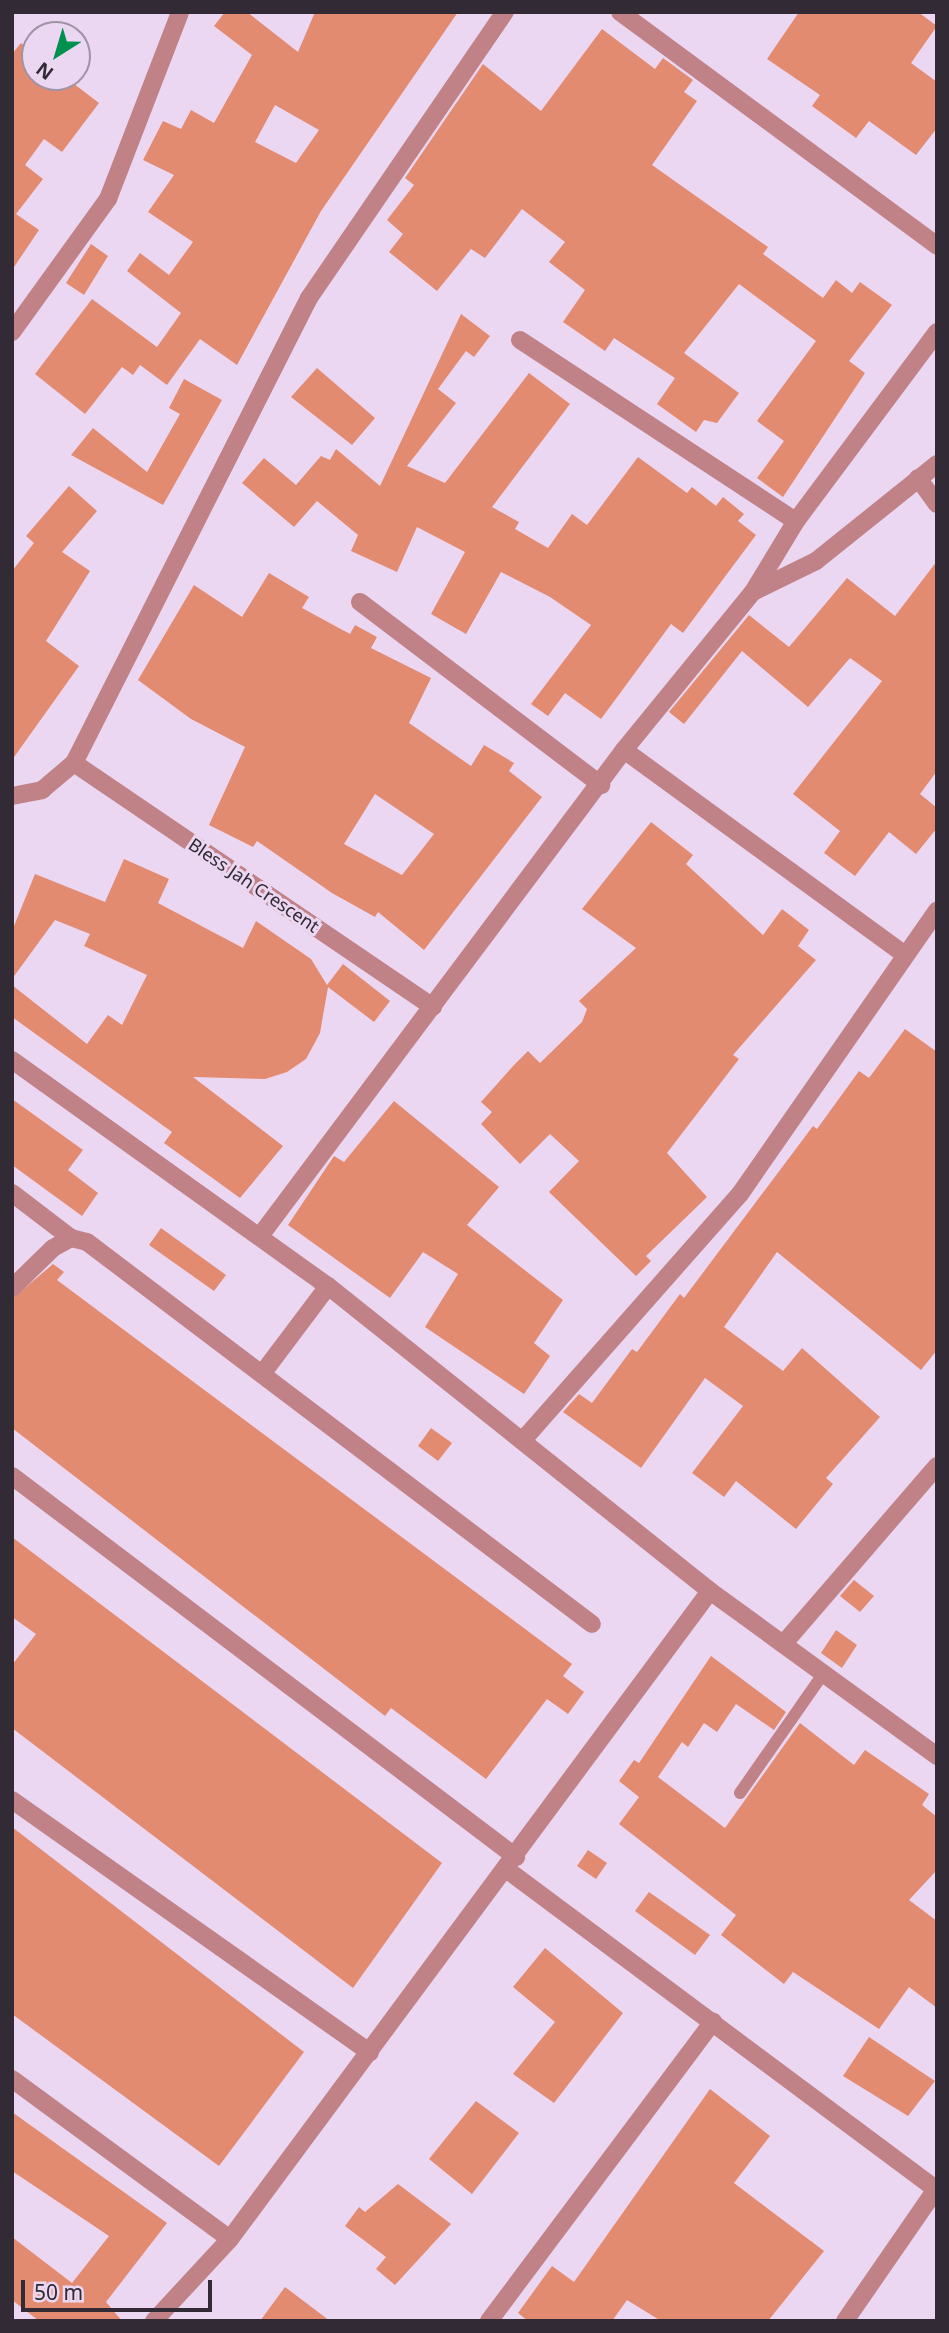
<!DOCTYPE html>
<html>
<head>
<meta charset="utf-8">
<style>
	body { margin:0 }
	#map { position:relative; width:949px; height:2333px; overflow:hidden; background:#ebd7f2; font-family:"Noto Sans",sans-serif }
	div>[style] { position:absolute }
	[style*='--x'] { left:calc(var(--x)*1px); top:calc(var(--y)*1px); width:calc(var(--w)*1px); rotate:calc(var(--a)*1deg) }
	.building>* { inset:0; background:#e38b70 }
	.lane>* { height:12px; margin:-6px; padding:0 6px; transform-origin:6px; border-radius:6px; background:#c08187 }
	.street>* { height:18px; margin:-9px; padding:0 9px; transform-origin:9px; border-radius:9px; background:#c08187 }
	span { translate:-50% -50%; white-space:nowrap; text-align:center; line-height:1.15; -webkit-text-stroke:6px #ebd7f2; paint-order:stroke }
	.street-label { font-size:18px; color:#322a35 }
	.frame { position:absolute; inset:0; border:14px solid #322a35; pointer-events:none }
	.north { position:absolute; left:21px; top:21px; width:70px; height:70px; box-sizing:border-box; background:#ebd7f2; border:2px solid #a192a6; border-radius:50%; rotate:217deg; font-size:19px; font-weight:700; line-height:28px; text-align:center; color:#322a35 }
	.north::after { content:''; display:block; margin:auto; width:24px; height:32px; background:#009151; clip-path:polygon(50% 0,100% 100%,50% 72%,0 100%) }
	.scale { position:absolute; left:21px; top:2280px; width:191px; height:32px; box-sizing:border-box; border:4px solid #322a35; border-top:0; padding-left:9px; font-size:21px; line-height:24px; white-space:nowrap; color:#322a35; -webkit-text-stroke:5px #ebd7f2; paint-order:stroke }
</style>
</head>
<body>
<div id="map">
	<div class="building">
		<div style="clip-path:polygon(evenodd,225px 12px,247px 12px,298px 52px,315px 12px,458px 12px,321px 211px,237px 365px,200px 339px,167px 385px,140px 365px,133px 375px,122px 367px,85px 414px,35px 374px,92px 299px,157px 347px,181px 313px,127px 271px,140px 253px,169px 275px,193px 242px,148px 212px,174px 175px,143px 160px,163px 121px,181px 129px,191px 110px,214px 123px,252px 55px,214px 26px,225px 12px,275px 105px,319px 130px,296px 163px,255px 142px,275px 105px)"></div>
		<div style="clip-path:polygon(799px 12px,918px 12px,937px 26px,911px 63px,937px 82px,937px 128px,916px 155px,869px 121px,856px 138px,812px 106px,820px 95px,767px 59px)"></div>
		<div style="clip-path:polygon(602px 29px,655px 69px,663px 58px,693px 80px,684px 92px,697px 101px,652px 165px,768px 247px,763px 254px,823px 298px,836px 280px,852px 293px,860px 282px,892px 305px,849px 361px,865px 373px,783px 497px,757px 478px,784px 441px,757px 421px,816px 341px,739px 284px,684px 353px,739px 393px,717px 423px,704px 420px,696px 432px,657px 404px,675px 378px,614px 338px,605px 351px,563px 322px,585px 290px,549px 262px,565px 242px,522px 209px,485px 258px,471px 249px,437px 291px,389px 252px,403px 234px,387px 220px,414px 185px,405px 178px,483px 64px,541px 111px)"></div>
		<div style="clip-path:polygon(21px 43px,35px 54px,35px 77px,65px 77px,99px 103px,62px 152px,44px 139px,25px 165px,43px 179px,16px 214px,39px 230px,12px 270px,12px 54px)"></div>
		<div style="clip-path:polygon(91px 244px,108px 256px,84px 295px,66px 283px)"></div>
		<div style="clip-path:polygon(461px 314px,490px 336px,474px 357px,466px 351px,438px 389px,456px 403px,407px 466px,445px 483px,529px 373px,570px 404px,492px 507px,519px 522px,515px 529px,548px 548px,572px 514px,587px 525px,638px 457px,687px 493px,692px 487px,716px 506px,723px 497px,744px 514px,738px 521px,756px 535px,683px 633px,671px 624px,601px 719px,565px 693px,548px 716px,531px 704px,591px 625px,550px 597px,501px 572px,466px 634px,431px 614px,465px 552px,417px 527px,397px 572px,351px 551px,358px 535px,317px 501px,294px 527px,242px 483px,264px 458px,296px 485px,321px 456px,330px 460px,336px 449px,380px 486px)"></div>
		<div style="clip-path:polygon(317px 368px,375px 418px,352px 445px,291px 397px)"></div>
		<div style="clip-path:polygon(184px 379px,222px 400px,163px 505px,71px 455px,93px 428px,147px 472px,180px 414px,169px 408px)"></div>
		<div style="clip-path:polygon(69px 486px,97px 511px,62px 552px,90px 571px,46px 641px,79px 666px,12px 760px,12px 571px,34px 543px,26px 536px)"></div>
		<div style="clip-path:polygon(937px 561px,937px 771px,920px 794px,937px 808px,937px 828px,916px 854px,889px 832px,855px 876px,824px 853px,840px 831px,793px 794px,882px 681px,850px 658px,808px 707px,742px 651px,684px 724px,669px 712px,749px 615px,789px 647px,847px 578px,895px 616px)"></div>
		<div style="clip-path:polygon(evenodd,269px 573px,309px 597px,302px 608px,350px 634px,355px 625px,377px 637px,371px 648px,431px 678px,409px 723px,471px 766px,484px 745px,514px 763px,509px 771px,542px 797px,424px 950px,378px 912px,375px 917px,332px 893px,257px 841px,253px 847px,209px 825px,245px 747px,191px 719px,138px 680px,194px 585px,242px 617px,269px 573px,375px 794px,434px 834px,402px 875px,344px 844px,375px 794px)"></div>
		<div style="clip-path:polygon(651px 822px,693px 855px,686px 864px,763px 935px,782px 909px,809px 930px,798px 946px,816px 960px,733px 1055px,739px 1059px,667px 1153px,707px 1197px,646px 1256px,651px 1261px,636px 1276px,549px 1192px,579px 1161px,550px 1134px,520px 1164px,481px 1124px,492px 1112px,481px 1102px,514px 1065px,528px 1051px,540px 1063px,582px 1022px,587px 1009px,579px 1001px,636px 948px,582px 909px)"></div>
		<div style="clip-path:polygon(124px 859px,169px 879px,158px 903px,243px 948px,256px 921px,311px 959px,327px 985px,343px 964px,390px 1001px,374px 1022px,328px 987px,320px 1033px,306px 1059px,287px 1072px,265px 1079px,193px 1077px,283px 1146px,240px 1198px,164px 1143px,172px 1132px,12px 1017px,12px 985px,87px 1044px,108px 1015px,122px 1025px,147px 975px,84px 946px,90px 934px,55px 920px,12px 979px,12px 931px,35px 874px,105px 902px)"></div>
		<div style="clip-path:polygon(905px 1029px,937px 1052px,937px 1350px,921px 1370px,777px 1252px,724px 1327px,783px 1371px,802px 1348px,880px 1417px,826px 1478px,833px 1484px,796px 1529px,736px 1481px,724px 1497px,692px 1473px,743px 1406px,705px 1378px,641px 1468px,563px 1412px,579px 1394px,592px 1403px,632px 1349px,637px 1352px,680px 1294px,684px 1298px,813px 1126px,817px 1129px,859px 1071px,869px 1078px)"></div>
		<div style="clip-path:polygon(12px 1099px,83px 1150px,68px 1170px,98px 1193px,82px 1216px,12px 1165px)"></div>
		<div style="clip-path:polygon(394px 1101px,499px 1187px,467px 1225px,563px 1300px,534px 1343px,550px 1356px,524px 1394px,425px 1327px,458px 1274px,423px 1252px,390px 1298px,288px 1225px,334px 1156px,344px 1162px)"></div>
		<div style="clip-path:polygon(161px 1228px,226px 1275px,214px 1291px,149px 1245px)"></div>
		<div style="clip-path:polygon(53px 1264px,64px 1272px,57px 1280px,572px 1664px,563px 1676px,584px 1692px,568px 1714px,547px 1699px,486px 1779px,391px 1708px,385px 1716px,12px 1428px,12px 1299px)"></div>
		<div style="clip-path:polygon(431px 1428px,452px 1443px,438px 1461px,418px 1446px)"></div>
		<div style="clip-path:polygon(12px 1537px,442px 1863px,353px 1988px,12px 1728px,12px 1665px,36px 1634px,12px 1617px)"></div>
		<div style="clip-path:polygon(854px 1580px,874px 1596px,860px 1612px,840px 1596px)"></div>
		<div style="clip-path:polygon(836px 1630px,857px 1645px,842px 1668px,821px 1653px)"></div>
		<div style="clip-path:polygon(711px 1656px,786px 1712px,774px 1730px,736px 1704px,717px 1732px,704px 1723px,688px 1747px,682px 1742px,658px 1777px,725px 1828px,800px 1723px,854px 1765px,865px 1750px,929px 1794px,922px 1805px,937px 1817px,937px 1870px,909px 1900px,937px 1921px,937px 2008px,909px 1987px,879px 2029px,793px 1972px,784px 1984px,721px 1935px,736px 1915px,619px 1824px,639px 1797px,619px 1781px,634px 1760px,639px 1763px)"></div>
		<div style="clip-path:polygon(12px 1827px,304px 2052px,219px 2166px,12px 2014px)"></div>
		<div style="clip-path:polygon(588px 1850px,607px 1863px,596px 1879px,577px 1866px)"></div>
		<div style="clip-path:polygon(649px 1892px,710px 1935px,695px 1955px,635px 1911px)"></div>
		<div style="clip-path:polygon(545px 1948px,623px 2013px,554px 2103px,513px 2074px,555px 2022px,513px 1987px)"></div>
		<div style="clip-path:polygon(869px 2037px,935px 2081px,908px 2116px,843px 2076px)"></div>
		<div style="clip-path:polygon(710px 2089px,770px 2136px,734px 2183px,824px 2251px,768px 2321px,661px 2321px,627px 2300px,612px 2321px,528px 2321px,518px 2313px,552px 2266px,574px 2282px)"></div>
		<div style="clip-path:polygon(476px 2101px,519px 2133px,472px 2194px,429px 2159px)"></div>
		<div style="clip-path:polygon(12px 2112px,167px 2223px,106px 2302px,122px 2321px,39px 2321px,12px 2300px,12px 2237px,72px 2283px,109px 2236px,12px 2171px)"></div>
		<div style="clip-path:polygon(398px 2184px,451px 2224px,395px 2285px,376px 2269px,386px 2257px,345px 2226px,359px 2207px,365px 2212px)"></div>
		<div style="clip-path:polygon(285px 2287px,330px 2321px,260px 2321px)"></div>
	</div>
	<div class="lane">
		<div style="--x:740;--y:1793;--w:145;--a:-55.1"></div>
	</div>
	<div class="street">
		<div style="--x:620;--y:12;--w:394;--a:36.4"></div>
		<div style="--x:12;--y:332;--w:164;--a:-54.2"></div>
		<div style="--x:108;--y:199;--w:200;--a:-68.9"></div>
		<div style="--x:520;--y:340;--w:330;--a:33.3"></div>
		<div style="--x:918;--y:478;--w:32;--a:54"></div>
		<div style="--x:753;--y:592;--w:70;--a:-26.2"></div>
		<div style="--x:816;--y:561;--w:155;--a:-38.7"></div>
		<div style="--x:360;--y:602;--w:303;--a:37.2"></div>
		<div style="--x:624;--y:750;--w:348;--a:36.1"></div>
		<div style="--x:74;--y:763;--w:434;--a:34.2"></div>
		<div style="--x:12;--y:796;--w:31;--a:-11"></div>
		<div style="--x:42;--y:790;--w:42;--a:-40.2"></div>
		<div style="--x:74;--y:763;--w:521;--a:-63.19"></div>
		<div style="--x:309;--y:298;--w:347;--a:-55.6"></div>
		<div style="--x:12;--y:1060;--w:388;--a:35.6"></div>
		<div style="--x:328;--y:1286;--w:489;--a:38.6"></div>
		<div style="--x:710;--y:1591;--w:281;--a:36"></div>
		<div style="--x:12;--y:1193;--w:74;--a:37.3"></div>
		<div style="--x:260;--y:1236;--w:607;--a:-53.17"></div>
		<div style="--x:624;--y:750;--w:204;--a:-50.8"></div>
		<div style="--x:753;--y:592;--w:83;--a:-58.8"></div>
		<div style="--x:796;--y:521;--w:236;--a:-53.3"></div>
		<div style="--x:12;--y:1288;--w:57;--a:-44.3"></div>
		<div style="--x:53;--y:1248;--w:21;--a:-29"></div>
		<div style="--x:71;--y:1238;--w:16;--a:14"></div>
		<div style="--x:87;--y:1242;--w:633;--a:37.11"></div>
		<div style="--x:262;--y:1374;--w:110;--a:-53.1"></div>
		<div style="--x:523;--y:1440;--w:328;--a:-48.6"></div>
		<div style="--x:740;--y:1194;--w:345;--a:-55.2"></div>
		<div style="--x:12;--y:1476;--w:632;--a:37.09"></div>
		<div style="--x:785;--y:1642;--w:233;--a:-49.2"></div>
		<div style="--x:12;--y:1800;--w:438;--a:35.2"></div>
		<div style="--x:506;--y:1869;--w:537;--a:36.68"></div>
		<div style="--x:12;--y:2079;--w:270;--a:36.3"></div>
		<div style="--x:154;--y:2321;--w:112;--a:-47.2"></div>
		<div style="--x:230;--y:2239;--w:806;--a:-53.47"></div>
		<div style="--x:489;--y:2321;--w:374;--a:-53.2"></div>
		<div style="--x:845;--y:2321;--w:160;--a:-55.4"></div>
	</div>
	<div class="street-label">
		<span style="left:254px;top:885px;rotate:34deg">Bless Jah Crescent</span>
	</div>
	<div class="frame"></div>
	<div class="north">N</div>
	<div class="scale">50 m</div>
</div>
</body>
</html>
